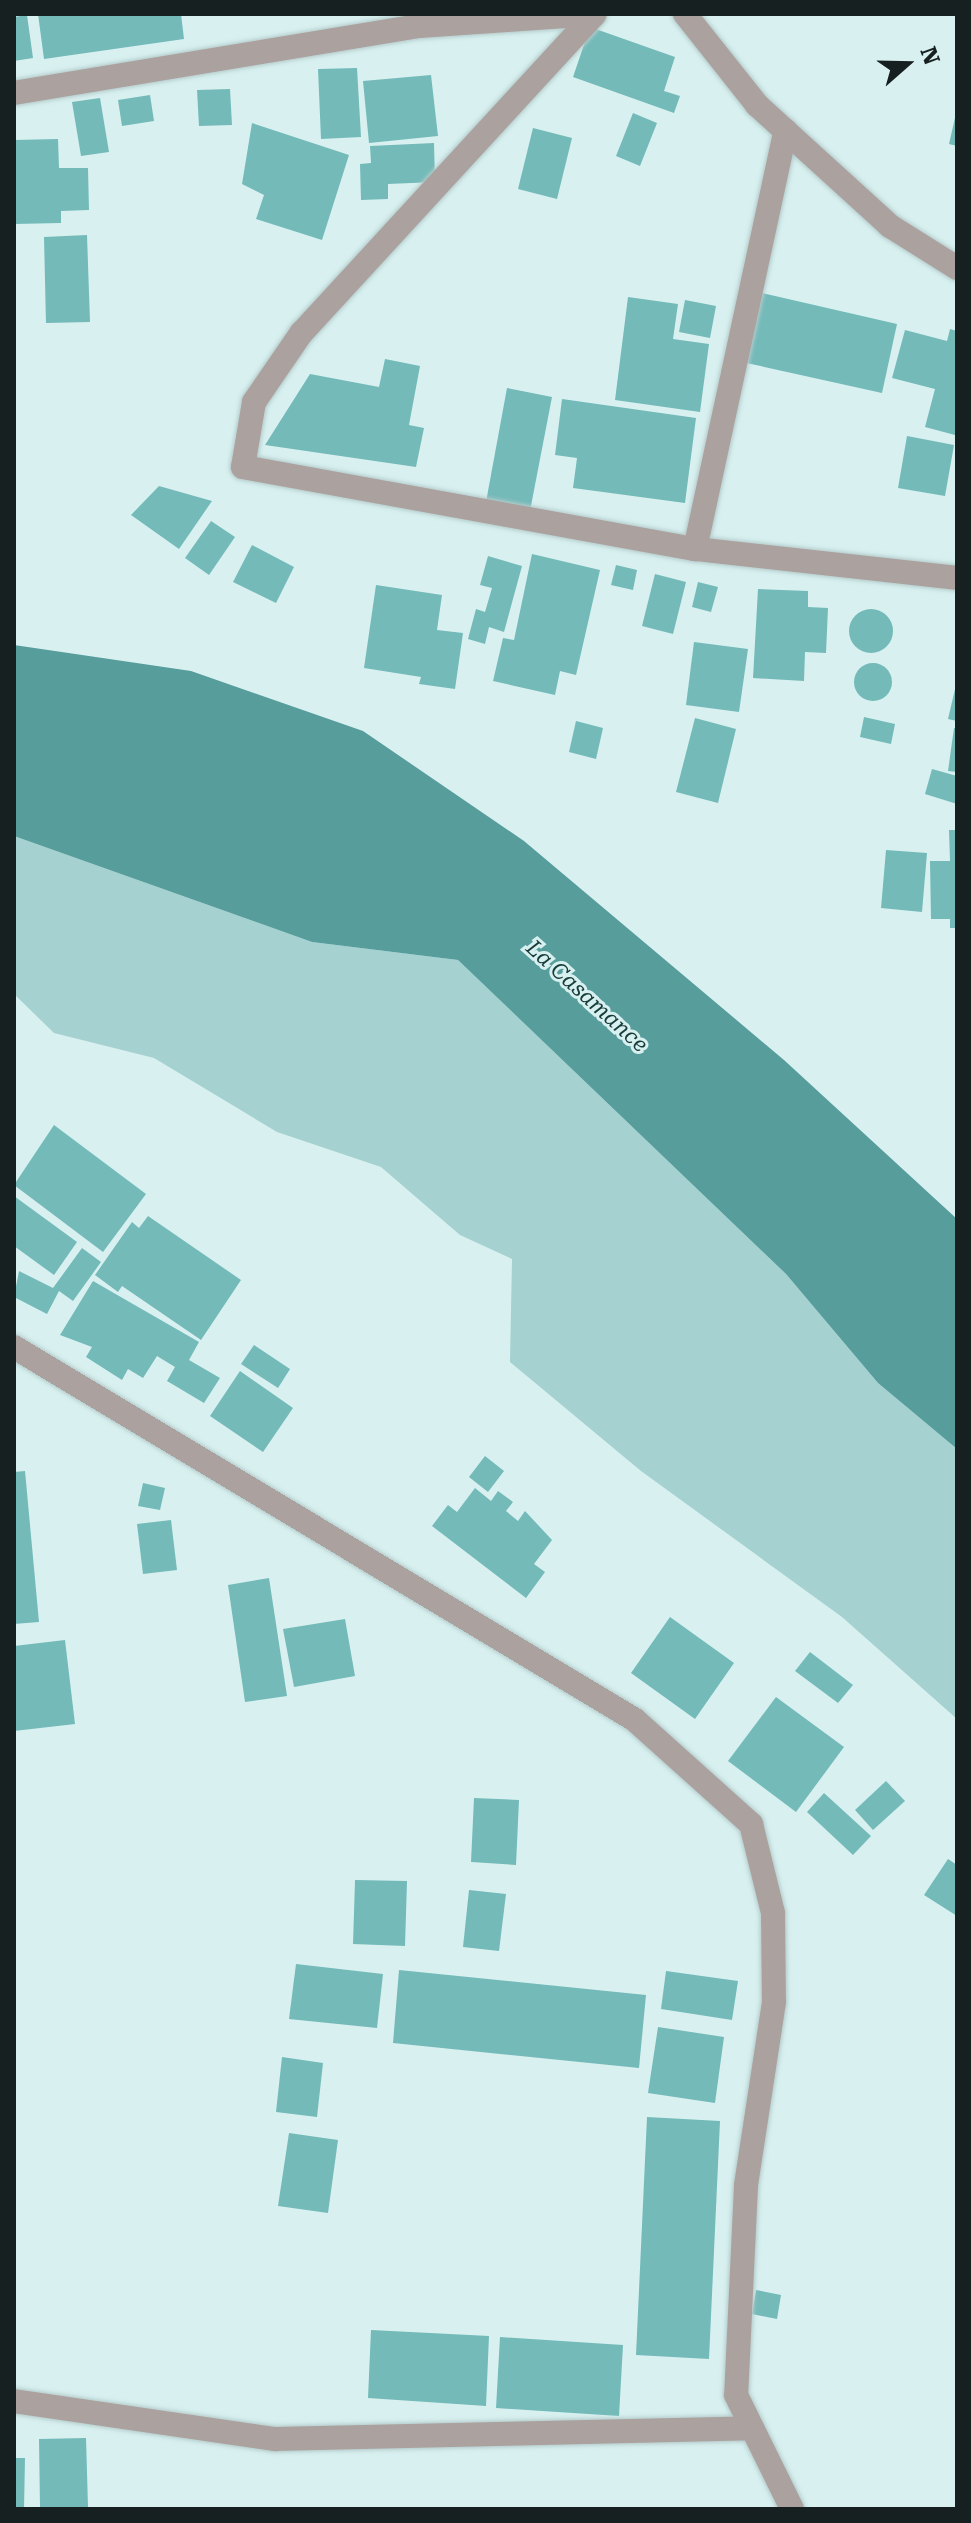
<!DOCTYPE html>
<html>
<head>
<meta charset="utf-8">
<style>
	body { margin:0 }
	#map { position:relative; width:971px; height:2523px; overflow:hidden; background:#d8f1f0; font-family:"Roboto Serif",serif }
	div>[style] { position:absolute }
	[style*='--x'] { left:calc(var(--x)*1px); top:calc(var(--y)*1px); width:calc(var(--w)*1px); rotate:calc(var(--a)*1deg) }
	.green>* { inset:0; background:#a5d1d0 }
	.water>* { inset:0; background:#569d9c }
	.building>* { inset:0; background:#73bab9 }
	.round { border-radius:50% }
	.roads { filter:drop-shadow(0 0 2px #b5cbcb) drop-shadow(0 0 2px #b5cbcb) }
	.street>* { height:24px; margin:-12px; padding:0 12px; transform-origin:12px; border-radius:12px; background:#aba29f }
	span { translate:-50% -50%; white-space:nowrap; text-align:center; line-height:1.15; -webkit-text-stroke:6px #d8f1f0; paint-order:stroke }
	.water-label { font-size:22px; color:#173b3a; font-style:italic }
	.frame { position:absolute; inset:0; border:16px solid #172020; pointer-events:none }
	.north { position:absolute; left:867px; top:24px; width:80px; height:80px; -webkit-text-stroke:6px #d8f1f0; paint-order:stroke; rotate:70deg; font-size:22px; font-weight:700; line-height:32px; text-align:center; color:#172020 }
	.north::after { content:''; display:block; margin:auto; width:28px; height:36px; background:#172020; clip-path:polygon(50% 0,100% 100%,50% 72%,0 100%) }
</style>
</head>
<body>
<div id="map">
	<div class="green">
		<div style="clip-path:polygon(14px 836px,312px 942px,458px 960px,786px 1274px,878px 1383px,957px 1449px,957px 1719px,842px 1617px,641px 1471px,510px 1362px,512px 1259px,460px 1235px,381px 1167px,277px 1132px,154px 1058px,54px 1033px,14px 994px)"></div>
	</div>
	<div class="water">
		<div style="clip-path:polygon(14px 645px,191px 671px,363px 731px,524px 841px,784px 1060px,957px 1219px,957px 1449px,878px 1383px,786px 1274px,458px 960px,312px 942px,14px 836px)"></div>
	</div>
	<div class="building">
		<div style="clip-path:polygon(38px 14px,181px 14px,184px 39px,44px 59px)"></div>
		<div style="clip-path:polygon(27px 15px,33px 58px,14px 61px,14px 17px)"></div>
		<div style="clip-path:polygon(590px 27px,675px 57px,664px 91px,680px 96px,674px 113px,573px 77px)"></div>
		<div style="clip-path:polygon(357px 68px,361px 137px,321px 139px,318px 69px)"></div>
		<div style="clip-path:polygon(431px 75px,438px 136px,369px 143px,363px 81px)"></div>
		<div style="clip-path:polygon(230px 89px,232px 125px,199px 126px,197px 90px)"></div>
		<div style="clip-path:polygon(150px 95px,154px 121px,122px 126px,118px 100px)"></div>
		<div style="clip-path:polygon(100px 98px,109px 152px,81px 156px,72px 102px)"></div>
		<div style="clip-path:polygon(957px 109px,957px 146px,949px 144px)"></div>
		<div style="clip-path:polygon(633px 113px,657px 123px,640px 166px,616px 156px)"></div>
		<div style="clip-path:polygon(252px 123px,349px 155px,322px 240px,256px 219px,264px 195px,242px 184px)"></div>
		<div style="clip-path:polygon(533px 128px,572px 138px,557px 199px,518px 189px)"></div>
		<div style="clip-path:polygon(58px 139px,59px 168px,88px 168px,89px 210px,61px 211px,61px 223px,14px 224px,14px 140px)"></div>
		<div style="clip-path:polygon(434px 143px,435px 182px,388px 184px,388px 199px,361px 200px,360px 164px,371px 163px,370px 146px)"></div>
		<div style="clip-path:polygon(87px 235px,90px 322px,46px 323px,44px 237px)"></div>
		<div style="clip-path:polygon(758px 292px,897px 324px,882px 393px,742px 362px)"></div>
		<div style="clip-path:polygon(628px 297px,678px 304px,673px 339px,709px 344px,700px 412px,615px 400px)"></div>
		<div style="clip-path:polygon(685px 300px,716px 306px,710px 338px,679px 332px)"></div>
		<div style="clip-path:polygon(950px 329px,957px 331px,955px 435px,925px 427px,935px 389px,892px 378px,905px 330px,947px 341px)"></div>
		<div style="clip-path:polygon(385px 359px,420px 366px,409px 425px,424px 428px,416px 467px,265px 445px,310px 374px,379px 387px)"></div>
		<div style="clip-path:polygon(507px 388px,552px 397px,530px 511px,486px 502px)"></div>
		<div style="clip-path:polygon(562px 399px,696px 418px,685px 503px,573px 488px,577px 458px,555px 455px)"></div>
		<div style="clip-path:polygon(907px 436px,954px 445px,945px 496px,898px 488px)"></div>
		<div style="clip-path:polygon(159px 486px,212px 501px,179px 549px,131px 515px)"></div>
		<div style="clip-path:polygon(211px 521px,235px 537px,209px 575px,185px 558px)"></div>
		<div style="clip-path:polygon(252px 545px,294px 567px,276px 603px,233px 582px)"></div>
		<div style="clip-path:polygon(532px 554px,600px 570px,576px 675px,560px 671px,555px 695px,493px 681px,503px 638px,514px 640px)"></div>
		<div style="clip-path:polygon(488px 556px,522px 566px,504px 632px,489px 627px,485px 644px,468px 639px,476px 609px,485px 612px,492px 588px,480px 585px)"></div>
		<div style="clip-path:polygon(616px 565px,637px 570px,633px 590px,611px 585px)"></div>
		<div style="clip-path:polygon(655px 574px,686px 582px,673px 634px,642px 626px)"></div>
		<div style="clip-path:polygon(698px 582px,718px 587px,711px 612px,692px 607px)"></div>
		<div style="clip-path:polygon(376px 585px,442px 595px,437px 630px,463px 633px,455px 689px,419px 684px,421px 677px,364px 668px)"></div>
		<div style="clip-path:polygon(758px 589px,808px 591px,808px 607px,828px 608px,826px 653px,805px 652px,804px 681px,753px 678px)"></div>
		<div class="round" style="left:849px;top:609px;width:44px;height:44px"></div>
		<div style="clip-path:polygon(694px 642px,748px 649px,739px 712px,686px 705px)"></div>
		<div class="round" style="left:854px;top:663px;width:38px;height:38px"></div>
		<div style="clip-path:polygon(956px 685px,957px 685px,957px 721px,948px 719px)"></div>
		<div style="clip-path:polygon(864px 717px,895px 724px,891px 744px,860px 737px)"></div>
		<div style="clip-path:polygon(695px 718px,736px 729px,718px 803px,676px 792px)"></div>
		<div style="clip-path:polygon(576px 721px,603px 728px,596px 759px,569px 752px)"></div>
		<div style="clip-path:polygon(954px 728px,957px 728px,957px 772px,948px 771px)"></div>
		<div style="clip-path:polygon(932px 769px,957px 776px,957px 804px,925px 794px)"></div>
		<div style="clip-path:polygon(949px 830px,957px 830px,957px 928px,950px 928px,950px 919px,931px 919px,930px 861px,950px 861px)"></div>
		<div style="clip-path:polygon(886px 850px,927px 853px,922px 912px,881px 908px)"></div>
		<div style="clip-path:polygon(54px 1125px,146px 1194px,103px 1252px,14px 1185px)"></div>
		<div style="clip-path:polygon(14px 1196px,77px 1242px,54px 1275px,14px 1246px)"></div>
		<div style="clip-path:polygon(148px 1216px,241px 1280px,201px 1340px,122px 1286px,118px 1292px,95px 1275px,132px 1222px,139px 1228px)"></div>
		<div style="clip-path:polygon(82px 1248px,101px 1262px,73px 1301px,59px 1291px,47px 1314px,14px 1297px,19px 1271px,53px 1288px)"></div>
		<div style="clip-path:polygon(93px 1281px,199px 1342px,189px 1360px,220px 1378px,204px 1403px,167px 1381px,175px 1367px,157px 1356px,143px 1378px,128px 1369px,122px 1380px,86px 1357px,92px 1347px,60px 1335px)"></div>
		<div style="clip-path:polygon(254px 1345px,290px 1369px,278px 1388px,241px 1364px)"></div>
		<div style="clip-path:polygon(240px 1371px,293px 1408px,263px 1452px,210px 1416px)"></div>
		<div style="clip-path:polygon(485px 1456px,504px 1471px,488px 1492px,469px 1477px)"></div>
		<div style="clip-path:polygon(25px 1471px,39px 1622px,14px 1624px,14px 1472px)"></div>
		<div style="clip-path:polygon(143px 1483px,165px 1488px,160px 1510px,138px 1506px)"></div>
		<div style="clip-path:polygon(475px 1488px,491px 1501px,498px 1491px,513px 1502px,506px 1511px,518px 1521px,525px 1511px,552px 1540px,534px 1564px,545px 1572px,526px 1598px,432px 1526px,448px 1505px,457px 1512px)"></div>
		<div style="clip-path:polygon(171px 1520px,177px 1570px,143px 1574px,137px 1524px)"></div>
		<div style="clip-path:polygon(269px 1578px,287px 1696px,245px 1702px,228px 1585px)"></div>
		<div style="clip-path:polygon(670px 1617px,734px 1663px,695px 1719px,631px 1673px)"></div>
		<div style="clip-path:polygon(345px 1619px,355px 1676px,294px 1687px,283px 1629px)"></div>
		<div style="clip-path:polygon(65px 1640px,75px 1724px,14px 1731px,14px 1646px)"></div>
		<div style="clip-path:polygon(810px 1652px,853px 1685px,838px 1703px,795px 1671px)"></div>
		<div style="clip-path:polygon(776px 1697px,844px 1747px,796px 1812px,728px 1761px)"></div>
		<div style="clip-path:polygon(886px 1781px,905px 1801px,873px 1830px,855px 1810px)"></div>
		<div style="clip-path:polygon(824px 1793px,871px 1836px,853px 1855px,807px 1812px)"></div>
		<div style="clip-path:polygon(474px 1798px,519px 1800px,516px 1865px,471px 1862px)"></div>
		<div style="clip-path:polygon(948px 1859px,957px 1865px,957px 1916px,924px 1895px)"></div>
		<div style="clip-path:polygon(355px 1880px,407px 1881px,405px 1946px,353px 1944px)"></div>
		<div style="clip-path:polygon(469px 1890px,506px 1894px,499px 1951px,463px 1947px)"></div>
		<div style="clip-path:polygon(296px 1964px,383px 1974px,377px 2028px,289px 2019px)"></div>
		<div style="clip-path:polygon(399px 1970px,646px 1995px,639px 2068px,393px 2043px)"></div>
		<div style="clip-path:polygon(666px 1971px,738px 1981px,732px 2020px,661px 2009px)"></div>
		<div style="clip-path:polygon(658px 2027px,724px 2037px,715px 2103px,648px 2093px)"></div>
		<div style="clip-path:polygon(282px 2057px,323px 2063px,317px 2117px,276px 2112px)"></div>
		<div style="clip-path:polygon(647px 2117px,720px 2121px,709px 2359px,636px 2355px)"></div>
		<div style="clip-path:polygon(289px 2133px,338px 2140px,328px 2213px,278px 2206px)"></div>
		<div style="clip-path:polygon(756px 2290px,781px 2295px,777px 2319px,752px 2314px)"></div>
		<div style="clip-path:polygon(371px 2330px,489px 2336px,486px 2406px,368px 2398px)"></div>
		<div style="clip-path:polygon(500px 2337px,623px 2345px,619px 2416px,496px 2408px)"></div>
		<div style="clip-path:polygon(86px 2438px,88px 2507px,40px 2507px,39px 2439px)"></div>
		<div style="clip-path:polygon(14px 2458px,25px 2458px,24px 2509px,14px 2509px)"></div>
	</div>
	<div class="roads">
		<div class="street">
			<div style="--x:685;--y:14;--w:116;--a:51.6"></div>
			<div style="--x:757;--y:105;--w:180;--a:42.3"></div>
			<div style="--x:890;--y:226;--w:79;--a:32.1"></div>
			<div style="--x:593;--y:16;--w:430;--a:132.6"></div>
			<div style="--x:302;--y:332;--w:85;--a:124.4"></div>
			<div style="--x:254;--y:402;--w:66;--a:99.6"></div>
			<div style="--x:243;--y:467;--w:459;--a:10.3"></div>
			<div style="--x:695;--y:549;--w:264;--a:6.3"></div>
			<div style="--x:14;--y:93;--w:411;--a:-9.4"></div>
			<div style="--x:420;--y:26;--w:175;--a:-3.9"></div>
			<div style="--x:695;--y:549;--w:428;--a:-77.8"></div>
			<div style="--x:14;--y:1347;--w:724;--a:30.99"></div>
			<div style="--x:635;--y:1720;--w:156;--a:41.9"></div>
			<div style="--x:751;--y:1824;--w:92;--a:76.1"></div>
			<div style="--x:773;--y:1913;--w:89;--a:89.4"></div>
			<div style="--x:774;--y:2002;--w:186;--a:98.7"></div>
			<div style="--x:746;--y:2186;--w:209;--a:92.7"></div>
			<div style="--x:736;--y:2395;--w:127;--a:63.8"></div>
			<div style="--x:14;--y:2401;--w:264;--a:8.3"></div>
			<div style="--x:275;--y:2439;--w:477;--a:-1.3"></div>
		</div>
	</div>
	<div class="water-label">
		<span style="left:587px;top:996px;rotate:42deg">La Casamance</span>
	</div>
	<div class="frame"></div>
	<div class="north">N</div>
</div>
</body>
</html>
